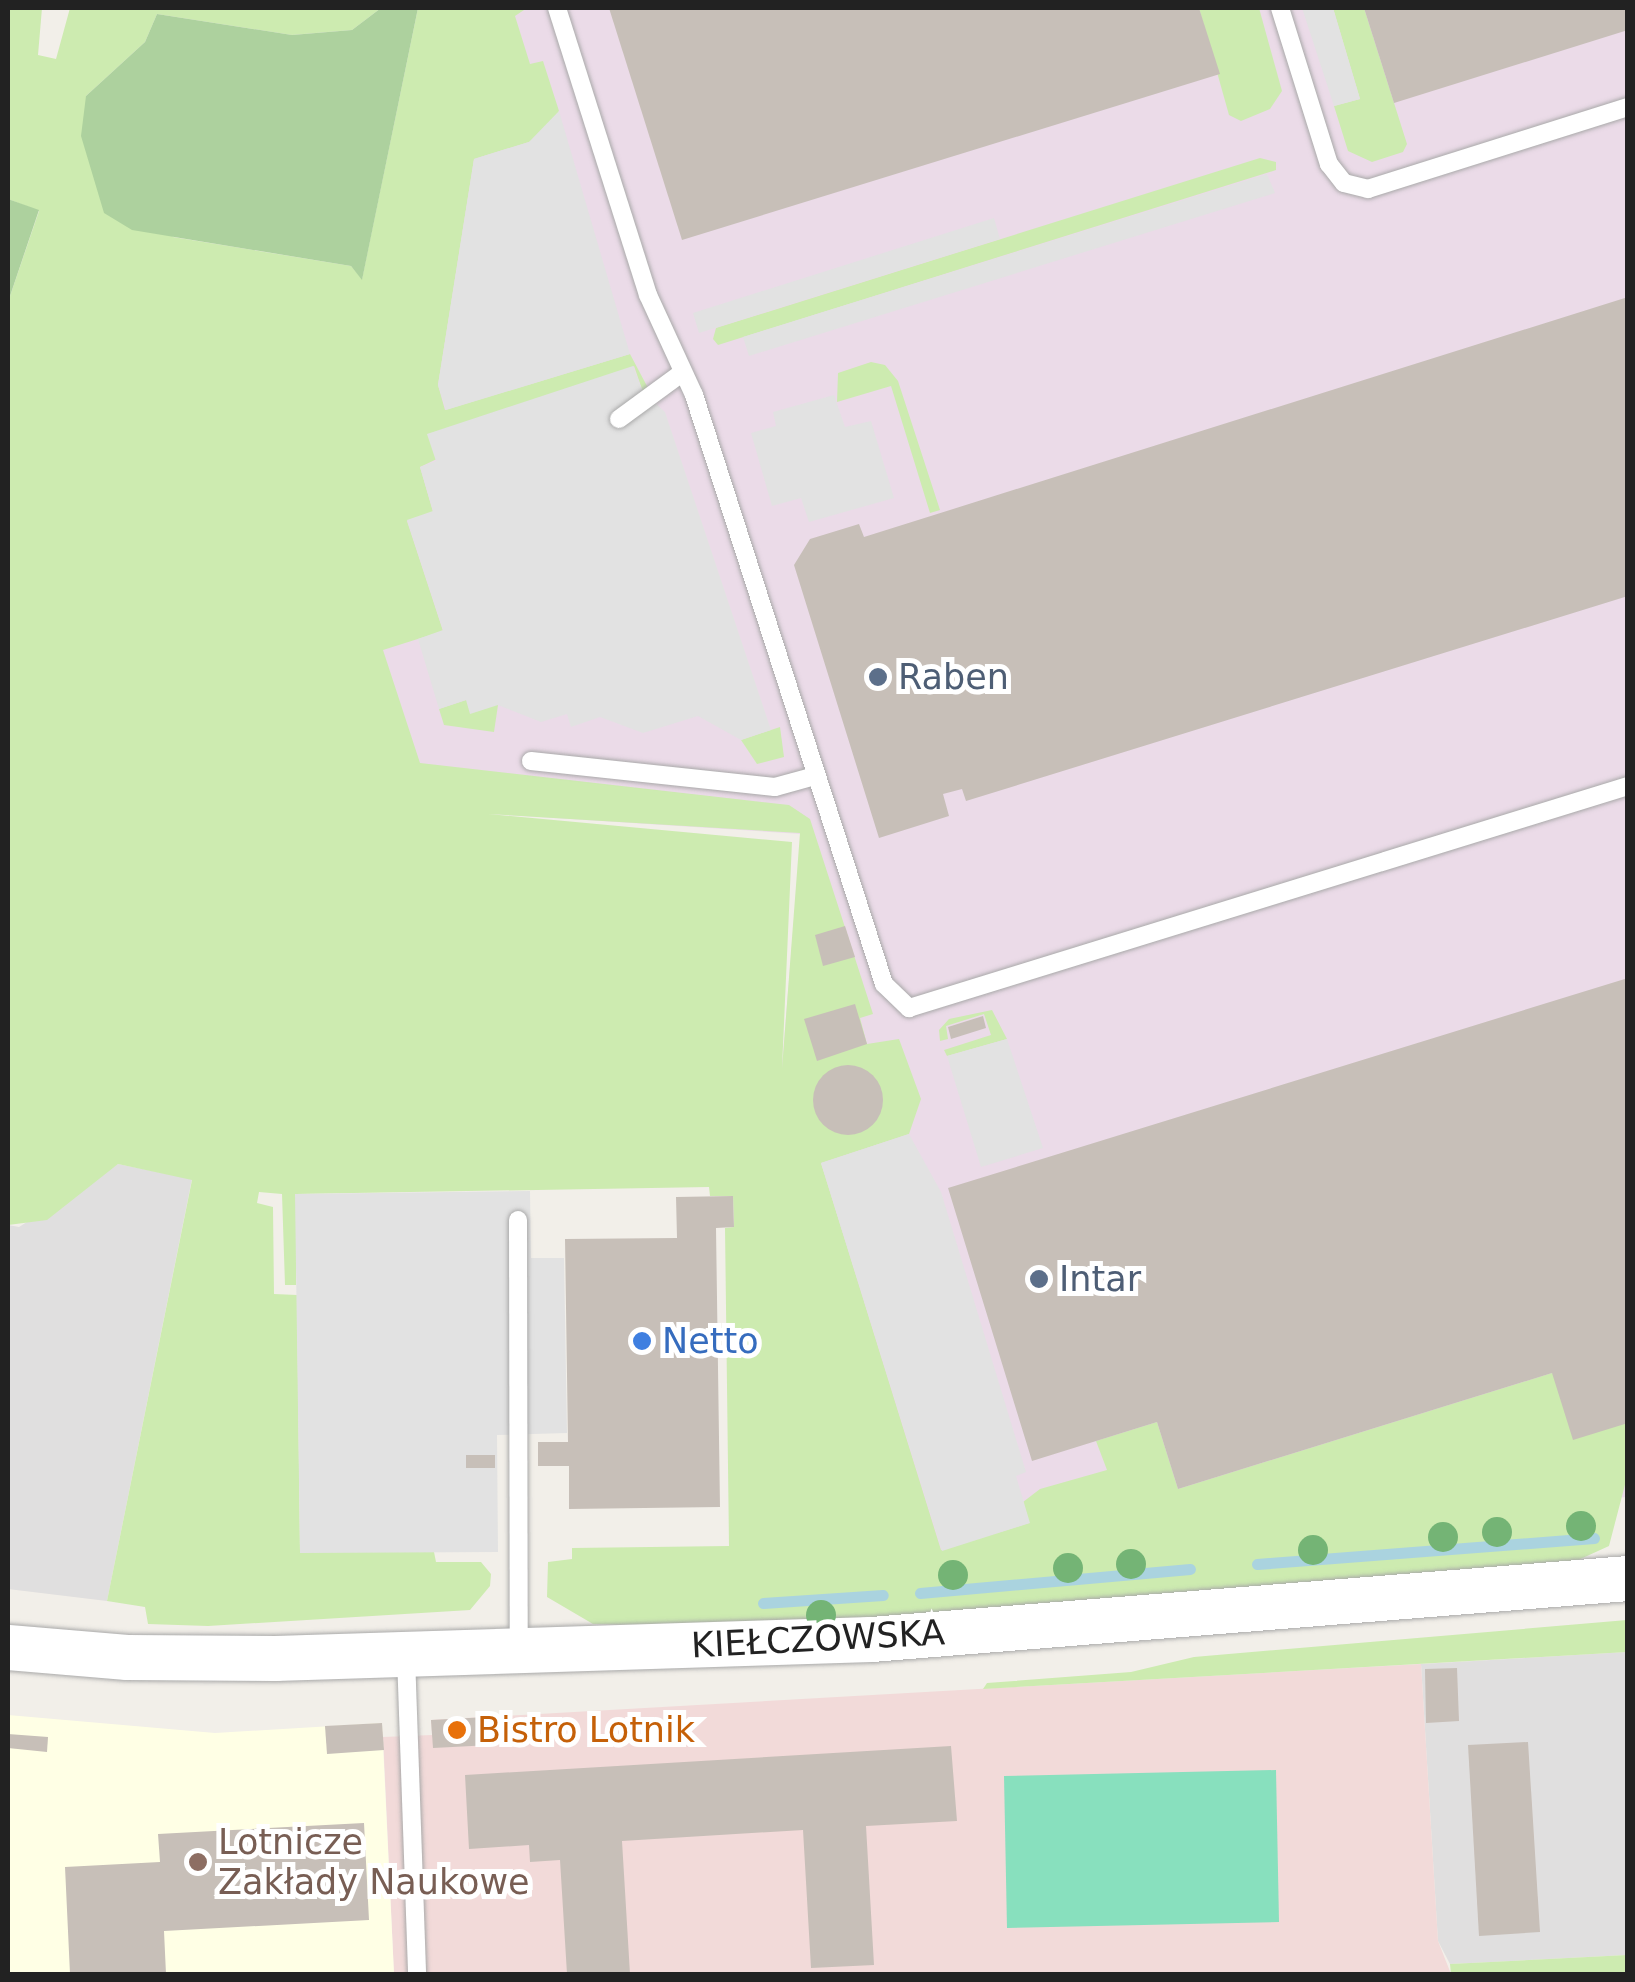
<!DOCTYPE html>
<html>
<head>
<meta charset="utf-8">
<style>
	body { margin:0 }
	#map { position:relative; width:1635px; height:1982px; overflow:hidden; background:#f2efe9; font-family:"DejaVu Sans",sans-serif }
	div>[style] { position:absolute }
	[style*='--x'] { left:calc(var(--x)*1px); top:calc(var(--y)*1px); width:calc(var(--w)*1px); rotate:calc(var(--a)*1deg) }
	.residential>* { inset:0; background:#e0dfdf }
	.commercial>* { inset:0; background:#f2dad9 }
	.industrial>* { inset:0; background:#ebdbe8 }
	.education>* { inset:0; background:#ffffe5 }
	.grass>* { inset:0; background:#cdebb0 }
	.forest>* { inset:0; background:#add19e }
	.pitch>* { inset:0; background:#88e0be }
	.parking>* { inset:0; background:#e2e2e2 }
	.stream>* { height:11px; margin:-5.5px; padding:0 5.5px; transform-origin:5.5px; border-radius:5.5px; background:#aad3df }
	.building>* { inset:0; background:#c7bfb8 }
	.round { border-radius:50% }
	.roads { filter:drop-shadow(0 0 2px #a9a9a9) drop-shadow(0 0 2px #a9a9a9) }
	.service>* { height:18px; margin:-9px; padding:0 9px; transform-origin:9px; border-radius:9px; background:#fff }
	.tertiary>* { height:45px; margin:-22.5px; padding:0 22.5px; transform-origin:22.5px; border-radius:22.5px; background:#fff }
	.trees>* { width:30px; height:30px; margin:-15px; border-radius:50%; background:#74b475 }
	.dots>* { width:28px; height:28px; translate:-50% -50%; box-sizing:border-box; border:5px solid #fff; border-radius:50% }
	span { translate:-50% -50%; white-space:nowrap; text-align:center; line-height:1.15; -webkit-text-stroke:10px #fff; paint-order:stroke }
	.service-label { font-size:35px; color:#4e5e75 }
	.left { translate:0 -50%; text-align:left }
	.shop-label { font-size:35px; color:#366cbe }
	.street-label { font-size:35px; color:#222 }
	.food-label { font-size:35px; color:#c56008 }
	.education-label { font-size:35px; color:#785e54 }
	.frame { position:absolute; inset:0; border:10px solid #222; pointer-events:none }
</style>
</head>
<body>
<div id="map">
	<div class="residential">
		<div style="clip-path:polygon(118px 1164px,192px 1179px,107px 1601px,8px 1589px,8px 1225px,19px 1227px)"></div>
		<div style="clip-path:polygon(1627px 1652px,1627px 1955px,1450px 1964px,1438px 1941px,1421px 1664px)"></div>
	</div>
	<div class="commercial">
		<div style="clip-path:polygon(1421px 1664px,1438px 1941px,1451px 1974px,394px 1974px,383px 1737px,432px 1735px,431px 1720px)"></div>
	</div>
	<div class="industrial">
		<div style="clip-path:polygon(456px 8px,1627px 8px,1627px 1497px,741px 1566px,801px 834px,432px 810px,306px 780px)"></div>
	</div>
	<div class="education">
		<div style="clip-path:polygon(8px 1715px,215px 1733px,382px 1723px,394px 1974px,8px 1974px)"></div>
	</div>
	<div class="grass">
		<div style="clip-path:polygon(evenodd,8px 8px,42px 8px,38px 55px,56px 59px,70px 8px,381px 8px,352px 30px,292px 35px,157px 14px,145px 42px,86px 96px,173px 237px,351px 266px,362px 279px,418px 8px,527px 8px,515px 16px,530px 64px,543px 61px,559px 111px,549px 129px,529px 142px,474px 159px,438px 385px,445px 410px,630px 354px,648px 388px,643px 392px,634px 366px,420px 467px,433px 512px,407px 521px,443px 631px,383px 650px,420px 763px,789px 805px,810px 819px,873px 1014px,860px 1018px,867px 1044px,899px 1039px,921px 1099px,909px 1134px,821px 1163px,941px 1550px,1029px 1523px,1023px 1502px,1040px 1489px,1107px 1470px,1096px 1441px,1157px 1422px,1178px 1489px,1552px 1373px,1627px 1423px,1627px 1477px,1609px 1546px,1576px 1561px,780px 1628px,593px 1624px,547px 1597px,548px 1562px,572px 1559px,572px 1548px,729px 1546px,725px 1228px,734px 1227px,733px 1196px,710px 1196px,709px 1187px,296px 1194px,296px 1285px,285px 1285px,282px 1194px,259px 1192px,257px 1203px,273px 1207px,274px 1294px,297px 1295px,300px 1552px,434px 1552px,436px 1562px,481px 1562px,491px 1574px,490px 1586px,470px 1610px,208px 1626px,148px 1624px,145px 1607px,107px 1601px,192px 1180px,118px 1164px,47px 1220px,8px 1225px,8px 302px,39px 211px,8px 199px,8px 8px,488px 814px,800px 833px,782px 1069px,792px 842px,488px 814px)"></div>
		<div style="clip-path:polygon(1199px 8px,1259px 8px,1282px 91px,1270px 109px,1241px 121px,1229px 115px)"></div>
		<div style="clip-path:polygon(1333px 8px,1364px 8px,1407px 144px,1403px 152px,1372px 162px,1348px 151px,1334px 106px,1360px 99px)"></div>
		<div style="clip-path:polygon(1260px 158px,1276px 162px,1276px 170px,718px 345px,713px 339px,716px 328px)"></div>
		<div style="clip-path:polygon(871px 362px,885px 365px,898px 381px,940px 510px,930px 513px,891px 386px,837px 402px,838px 373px)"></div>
		<div style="clip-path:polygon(466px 700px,498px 705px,494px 732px,444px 725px,439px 709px)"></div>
		<div style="clip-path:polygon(780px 727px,784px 757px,757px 764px,741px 740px)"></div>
		<div style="clip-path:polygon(992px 1010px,1007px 1039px,947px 1056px,944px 1050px,991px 1035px,984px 1014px,946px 1026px,948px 1039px,940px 1041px,939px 1030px,949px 1019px)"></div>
		<div style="clip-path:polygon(1627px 1620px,1627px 1652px,983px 1689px,987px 1683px,1131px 1672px,1194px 1657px)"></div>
		<div style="clip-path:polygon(1627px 1955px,1627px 1974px,1451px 1974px,1450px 1964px)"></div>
	</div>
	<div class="forest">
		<div style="clip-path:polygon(381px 8px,418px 8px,362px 280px,351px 266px,132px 230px,104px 213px,81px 136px,86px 96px,145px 42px,157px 14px,292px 35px,352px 30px)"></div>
		<div style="clip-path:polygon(8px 199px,39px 210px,8px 302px)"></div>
	</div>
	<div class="pitch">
		<div style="clip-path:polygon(1276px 1770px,1279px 1922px,1007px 1928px,1004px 1776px)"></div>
	</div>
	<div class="parking">
		<div style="clip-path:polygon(1302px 8px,1333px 8px,1360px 99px,1334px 106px)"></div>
		<div style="clip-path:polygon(559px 111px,630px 354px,446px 410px,438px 385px,474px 159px,529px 142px)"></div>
		<div style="clip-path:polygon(1267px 174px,1275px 193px,749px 356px,743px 337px)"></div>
		<div style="clip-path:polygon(994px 218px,1000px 239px,699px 333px,693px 313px)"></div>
		<div style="clip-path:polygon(633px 366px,643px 392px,665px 412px,771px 730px,741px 740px,698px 716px,643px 733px,600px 717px,571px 727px,567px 714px,541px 722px,498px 705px,470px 714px,466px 700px,439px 709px,418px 639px,443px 630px,407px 520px,433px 511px,420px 467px,436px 461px,427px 434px)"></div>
		<div style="clip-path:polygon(834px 395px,845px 427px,871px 421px,894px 498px,809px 522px,801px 498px,772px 506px,751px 433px,776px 426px,773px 412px)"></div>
		<div style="clip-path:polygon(1007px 1039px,1043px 1148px,981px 1167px,947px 1056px)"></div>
		<div style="clip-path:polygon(909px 1134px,941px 1192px,1026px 1472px,1016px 1476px,1030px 1523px,942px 1551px,821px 1163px)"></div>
		<div style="clip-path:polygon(530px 1191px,531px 1258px,564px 1258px,567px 1433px,497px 1435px,498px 1552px,300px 1553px,295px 1194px)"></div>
	</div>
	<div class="stream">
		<div style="--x:1257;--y:1564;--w:338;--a:-4.4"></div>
		<div style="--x:920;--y:1593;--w:271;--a:-5.1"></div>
		<div style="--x:763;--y:1603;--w:120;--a:-3.8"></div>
	</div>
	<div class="building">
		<div style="clip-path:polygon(609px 8px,1199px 8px,1220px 74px,682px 240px)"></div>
		<div style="clip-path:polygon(1364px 8px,1628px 8px,1628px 30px,1394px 103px)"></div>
		<div style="clip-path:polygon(1628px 297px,1628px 596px,966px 801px,962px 789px,943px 794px,949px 816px,879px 838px,794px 565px,810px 539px,859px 524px,864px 537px)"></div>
		<div style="clip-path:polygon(845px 926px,855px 957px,823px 966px,815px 935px)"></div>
		<div style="clip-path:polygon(1628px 978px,1628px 1423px,1573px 1440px,1552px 1373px,1178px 1489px,1157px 1422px,1032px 1461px,948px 1188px)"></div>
		<div style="clip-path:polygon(855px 1004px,867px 1044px,817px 1061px,804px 1019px)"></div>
		<div style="clip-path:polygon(983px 1016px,986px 1028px,951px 1039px,948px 1027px)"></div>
		<div class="round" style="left:813px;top:1065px;width:70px;height:70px"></div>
		<div style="clip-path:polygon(733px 1196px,734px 1227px,716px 1228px,720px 1507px,569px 1509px,569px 1466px,538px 1466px,538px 1442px,568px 1442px,565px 1239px,677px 1238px,676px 1197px)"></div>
		<div style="clip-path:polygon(466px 1455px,495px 1455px,495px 1468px,466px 1468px)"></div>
		<div style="clip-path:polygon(1457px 1668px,1459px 1721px,1426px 1723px,1425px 1669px)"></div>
		<div style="clip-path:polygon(488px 1717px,491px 1745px,433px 1748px,431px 1720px)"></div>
		<div style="clip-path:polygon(382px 1723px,384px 1750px,327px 1754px,325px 1726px)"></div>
		<div style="clip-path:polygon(8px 1734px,48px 1737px,47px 1752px,8px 1748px)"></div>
		<div style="clip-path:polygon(1528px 1742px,1540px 1932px,1479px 1936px,1468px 1745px)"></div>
		<div style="clip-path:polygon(951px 1746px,957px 1821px,866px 1826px,874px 1965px,811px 1968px,803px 1830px,622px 1841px,630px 1974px,567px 1974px,560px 1860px,530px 1862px,529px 1845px,469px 1849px,465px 1775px)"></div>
		<div style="clip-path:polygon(364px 1823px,369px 1920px,164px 1931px,166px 1974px,70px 1974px,65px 1867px,160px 1862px,158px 1834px)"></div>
	</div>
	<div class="roads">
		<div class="service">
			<div style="--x:557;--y:8;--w:301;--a:72.4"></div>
			<div style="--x:648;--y:295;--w:110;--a:65.3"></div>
			<div style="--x:694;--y:395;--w:619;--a:72.12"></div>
			<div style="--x:884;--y:984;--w:35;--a:44"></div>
			<div style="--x:909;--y:1008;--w:752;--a:-17.16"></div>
			<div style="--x:1280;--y:8;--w:164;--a:72.6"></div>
			<div style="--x:1329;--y:164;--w:24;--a:52"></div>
			<div style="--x:1344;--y:183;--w:25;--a:14"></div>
			<div style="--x:1368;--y:189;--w:273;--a:-17.5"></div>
			<div style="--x:619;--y:419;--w:79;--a:-36.3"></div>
			<div style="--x:531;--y:761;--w:245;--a:6.1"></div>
			<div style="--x:775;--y:787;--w:41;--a:-15.4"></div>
			<div style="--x:518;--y:1220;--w:427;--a:89.9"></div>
			<div style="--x:406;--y:1656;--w:318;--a:88"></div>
		</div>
		<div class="tertiary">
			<div style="--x:8;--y:1647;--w:119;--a:4.8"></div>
			<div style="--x:127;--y:1657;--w:148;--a:0.4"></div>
			<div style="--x:275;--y:1658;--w:596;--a:-1.83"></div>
			<div style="--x:871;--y:1639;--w:759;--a:-4.61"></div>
		</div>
	</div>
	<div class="trees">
		<div style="left:1581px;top:1526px"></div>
		<div style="left:1497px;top:1532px"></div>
		<div style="left:1443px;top:1537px"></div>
		<div style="left:1313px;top:1550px"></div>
		<div style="left:1131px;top:1564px"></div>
		<div style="left:1068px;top:1568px"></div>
		<div style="left:953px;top:1575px"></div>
		<div style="left:821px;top:1615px"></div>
	</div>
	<div class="dots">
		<div style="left:878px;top:677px;background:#5c6f8a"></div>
		<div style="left:1039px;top:1279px;background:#5c6f8a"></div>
		<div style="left:642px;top:1341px;background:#3f7fe0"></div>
		<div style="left:457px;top:1730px;background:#e8710a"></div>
		<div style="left:198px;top:1862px;background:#8d6e63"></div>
	</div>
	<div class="service-label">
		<span class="left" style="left:898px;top:677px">Raben</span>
		<span class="left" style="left:1059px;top:1279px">Intar</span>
	</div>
	<div class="shop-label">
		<span class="left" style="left:662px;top:1341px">Netto</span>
	</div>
	<div class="street-label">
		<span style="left:818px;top:1639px;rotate:-3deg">KIEŁCZOWSKA</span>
	</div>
	<div class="food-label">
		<span class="left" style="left:477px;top:1730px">Bistro Lotnik</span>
	</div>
	<div class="education-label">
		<span class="left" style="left:218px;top:1862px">Lotnicze<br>Zakłady Naukowe</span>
	</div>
	<div class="frame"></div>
</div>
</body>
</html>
